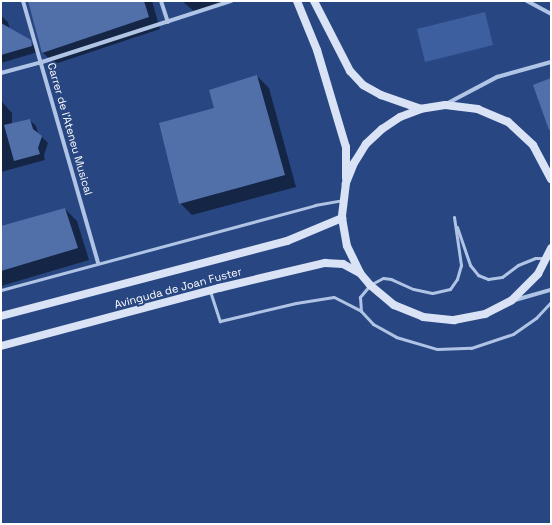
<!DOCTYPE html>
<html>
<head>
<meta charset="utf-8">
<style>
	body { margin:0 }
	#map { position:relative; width:552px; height:525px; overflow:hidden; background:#284782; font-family:"Space Grotesk",sans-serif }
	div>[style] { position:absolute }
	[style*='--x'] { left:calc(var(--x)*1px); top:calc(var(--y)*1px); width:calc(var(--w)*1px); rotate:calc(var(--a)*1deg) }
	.green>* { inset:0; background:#3d5f9f }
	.shadow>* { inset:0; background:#0007 }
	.building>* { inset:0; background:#5170aa }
	.lane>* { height:3px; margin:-1.5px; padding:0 1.5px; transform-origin:1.5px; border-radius:1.5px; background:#b0c4e6 }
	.street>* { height:4px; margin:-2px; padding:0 2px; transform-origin:2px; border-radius:2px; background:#b0c4e6 }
	.secondary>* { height:8px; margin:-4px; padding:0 4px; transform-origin:4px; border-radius:4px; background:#dae3f6 }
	span { translate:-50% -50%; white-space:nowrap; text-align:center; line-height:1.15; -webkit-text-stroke:4px #284782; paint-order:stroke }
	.street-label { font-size:11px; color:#fff }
	.frame { position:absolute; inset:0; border:2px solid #fff; pointer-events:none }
</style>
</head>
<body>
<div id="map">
	<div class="green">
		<div style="clip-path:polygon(485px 12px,493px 45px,425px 62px,417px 29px)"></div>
	</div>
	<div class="shadow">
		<div style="clip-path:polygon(29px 1px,152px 1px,160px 29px,55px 64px,42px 52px)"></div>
		<div style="clip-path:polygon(182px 1px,228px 1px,196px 13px)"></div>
		<div style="clip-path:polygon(1px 16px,8px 22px,10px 29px,30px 41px,38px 52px,1px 63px)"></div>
		<div style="clip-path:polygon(257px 76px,269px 88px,296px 187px,192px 215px,180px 203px,215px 109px)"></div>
		<div style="clip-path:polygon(1px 98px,3px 103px,12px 113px,12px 124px,30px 120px,36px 126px,38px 133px,48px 143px,44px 155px,45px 160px,1px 172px)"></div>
		<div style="clip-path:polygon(65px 209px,77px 221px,89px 260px,1px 286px,1px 227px)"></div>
	</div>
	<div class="building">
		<div style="clip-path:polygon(28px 1px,144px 1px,149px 17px,42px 53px)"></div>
		<div style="clip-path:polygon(1px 23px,31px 40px,32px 46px,1px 55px)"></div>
		<div style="clip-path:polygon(257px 75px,285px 175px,179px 204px,159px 123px,214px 108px,209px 90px)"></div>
		<div style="clip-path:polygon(551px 78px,551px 130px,549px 130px,533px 85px)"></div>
		<div style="clip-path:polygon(30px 119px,33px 129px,42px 136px,38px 148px,40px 154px,14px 161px,4px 125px)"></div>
		<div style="clip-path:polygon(65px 208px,78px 248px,1px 271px,1px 226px)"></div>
	</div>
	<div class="lane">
		<div style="--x:454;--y:217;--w:49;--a:81.7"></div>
		<div style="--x:461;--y:265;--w:15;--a:106"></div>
		<div style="--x:457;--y:279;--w:12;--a:125"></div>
		<div style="--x:450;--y:289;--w:18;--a:167"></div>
		<div style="--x:432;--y:293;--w:19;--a:-168"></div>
		<div style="--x:413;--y:289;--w:24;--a:-156"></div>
		<div style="--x:391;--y:279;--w:8;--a:-173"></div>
		<div style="--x:383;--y:278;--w:15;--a:152"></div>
		<div style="--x:370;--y:285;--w:16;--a:130"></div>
		<div style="--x:360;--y:297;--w:14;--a:86"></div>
		<div style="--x:361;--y:311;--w:18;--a:47"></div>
		<div style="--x:373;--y:324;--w:26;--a:29"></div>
		<div style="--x:396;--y:337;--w:43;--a:16.3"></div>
		<div style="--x:437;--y:349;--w:34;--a:-2"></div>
		<div style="--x:471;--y:348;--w:44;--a:-18.4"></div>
		<div style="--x:513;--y:334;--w:28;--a:-35"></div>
		<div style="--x:536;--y:318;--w:22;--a:-47"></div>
		<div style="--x:457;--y:227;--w:40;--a:71.1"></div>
		<div style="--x:470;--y:265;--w:13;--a:51"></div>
		<div style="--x:478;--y:275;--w:11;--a:22"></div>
		<div style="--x:488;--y:279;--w:14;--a:-8"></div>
		<div style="--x:502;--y:277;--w:20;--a:-37"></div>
		<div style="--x:518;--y:265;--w:18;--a:-22"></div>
		<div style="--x:535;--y:258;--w:10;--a:0"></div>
		<div style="--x:1;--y:290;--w:325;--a:-15.1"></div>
		<div style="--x:315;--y:205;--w:28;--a:-10"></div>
		<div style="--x:210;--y:291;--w:32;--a:72"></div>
		<div style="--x:220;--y:321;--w:78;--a:-13.3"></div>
		<div style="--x:296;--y:303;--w:38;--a:-9"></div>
		<div style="--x:334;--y:297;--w:30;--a:27"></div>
	</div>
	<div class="street">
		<div style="--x:23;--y:1;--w:272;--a:74"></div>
		<div style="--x:161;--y:1;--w:22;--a:72"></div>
		<div style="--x:527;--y:1;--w:27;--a:28"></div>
		<div style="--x:1;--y:73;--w:42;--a:-15"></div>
		<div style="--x:42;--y:62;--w:199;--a:-17.9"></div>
		<div style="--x:446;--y:104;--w:58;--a:-27.9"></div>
		<div style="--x:497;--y:77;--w:56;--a:-15.5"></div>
		<div style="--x:515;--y:300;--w:37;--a:-16"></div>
	</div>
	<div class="secondary">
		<div style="--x:297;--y:1;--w:53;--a:67.8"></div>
		<div style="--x:317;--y:50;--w:101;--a:73.4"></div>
		<div style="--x:346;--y:147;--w:31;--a:90"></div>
		<div style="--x:314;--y:1;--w:79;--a:62.8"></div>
		<div style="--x:350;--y:71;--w:19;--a:47"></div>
		<div style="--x:363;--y:85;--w:21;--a:29"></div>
		<div style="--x:381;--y:95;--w:42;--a:19.3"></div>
		<div style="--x:551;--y:179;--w:38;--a:-118"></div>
		<div style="--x:533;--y:145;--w:34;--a:-137"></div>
		<div style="--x:508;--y:122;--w:33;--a:-157"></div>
		<div style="--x:478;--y:109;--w:33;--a:-173"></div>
		<div style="--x:445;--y:105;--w:24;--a:171"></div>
		<div style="--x:421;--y:109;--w:22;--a:159"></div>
		<div style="--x:400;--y:117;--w:22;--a:146"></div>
		<div style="--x:382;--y:129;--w:22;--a:137"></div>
		<div style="--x:366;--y:144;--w:22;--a:122"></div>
		<div style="--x:354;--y:163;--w:22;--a:112"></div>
		<div style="--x:346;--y:183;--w:35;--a:97"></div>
		<div style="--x:342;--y:218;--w:28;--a:80"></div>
		<div style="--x:347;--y:246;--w:30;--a:64"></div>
		<div style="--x:360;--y:273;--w:16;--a:50"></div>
		<div style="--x:370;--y:285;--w:31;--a:40"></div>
		<div style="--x:394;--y:305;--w:31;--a:22"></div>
		<div style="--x:423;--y:317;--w:31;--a:6"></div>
		<div style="--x:454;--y:320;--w:32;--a:-11"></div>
		<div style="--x:485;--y:314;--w:30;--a:-27"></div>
		<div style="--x:512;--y:300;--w:37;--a:-45"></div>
		<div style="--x:538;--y:274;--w:29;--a:-63"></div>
		<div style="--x:1;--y:316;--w:296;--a:-14.7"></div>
		<div style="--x:287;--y:241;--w:60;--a:-22.7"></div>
		<div style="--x:1;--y:346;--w:226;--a:-14.9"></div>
		<div style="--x:219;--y:288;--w:109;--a:-13.3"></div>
		<div style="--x:325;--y:263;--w:18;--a:3"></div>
		<div style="--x:343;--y:264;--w:19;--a:28"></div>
	</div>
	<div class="street-label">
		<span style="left:70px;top:129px;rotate:74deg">Carrer de l'Ateneu Musical</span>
		<span style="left:178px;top:288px;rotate:-15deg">Avinguda de Joan Fuster</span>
	</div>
	<div class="frame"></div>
</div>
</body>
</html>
